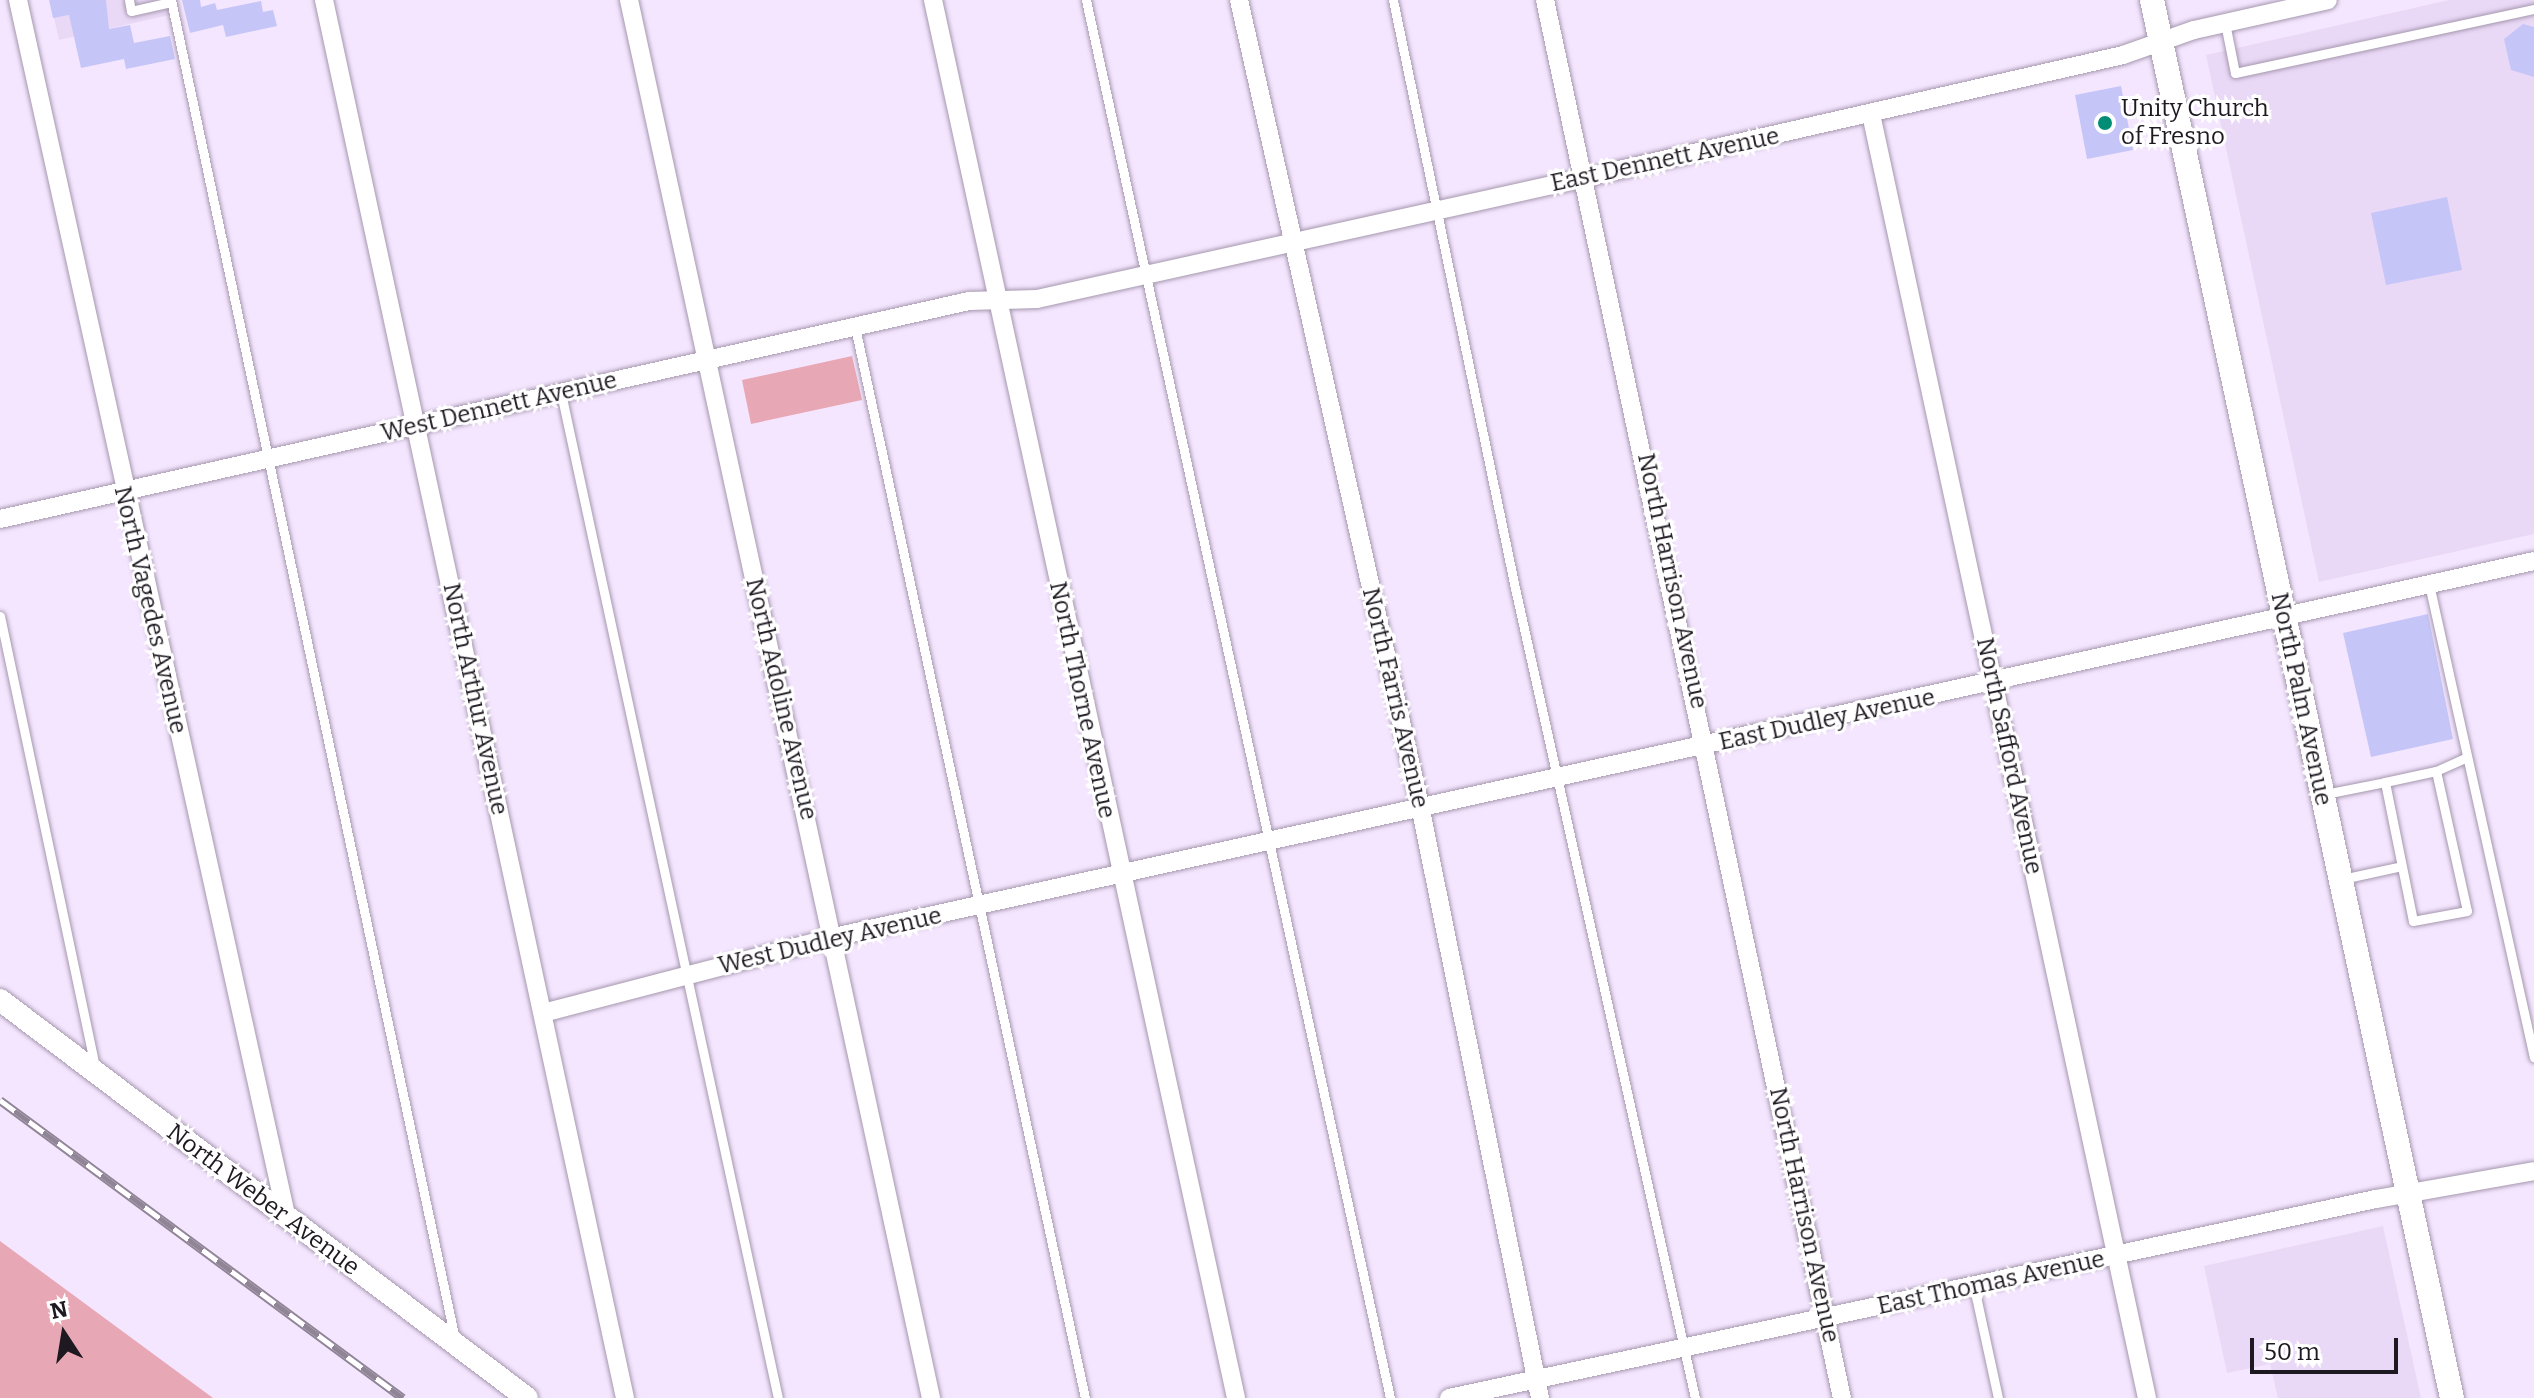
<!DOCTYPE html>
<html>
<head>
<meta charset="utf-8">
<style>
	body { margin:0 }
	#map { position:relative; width:2534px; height:1398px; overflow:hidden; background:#f5e6ff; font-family:Bitter,serif }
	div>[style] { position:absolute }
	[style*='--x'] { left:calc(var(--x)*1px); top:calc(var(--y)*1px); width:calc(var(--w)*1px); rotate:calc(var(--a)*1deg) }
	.built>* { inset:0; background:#ead8f7 }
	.green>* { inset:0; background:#e8a7b4 }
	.building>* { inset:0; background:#c5c6f7 }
	.roads { filter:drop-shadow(0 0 2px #a598ae) drop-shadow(0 0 2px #a598ae) }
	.service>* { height:9px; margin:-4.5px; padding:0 4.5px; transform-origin:4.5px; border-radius:4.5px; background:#fff }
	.minor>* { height:18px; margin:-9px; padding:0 9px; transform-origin:9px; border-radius:9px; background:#fff }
	.tertiary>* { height:22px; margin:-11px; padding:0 11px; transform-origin:11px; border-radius:11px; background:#fff }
	.secondary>* { height:24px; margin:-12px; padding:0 12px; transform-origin:12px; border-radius:12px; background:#fff }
	.rail>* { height:9px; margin-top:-4.5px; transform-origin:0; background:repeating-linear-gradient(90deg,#fff 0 18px,#908596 0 36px); box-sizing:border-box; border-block:2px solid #908596 }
	.dots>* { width:22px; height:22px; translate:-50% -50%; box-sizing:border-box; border:4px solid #fff; border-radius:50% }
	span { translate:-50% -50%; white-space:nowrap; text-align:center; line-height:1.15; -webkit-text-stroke:6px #fff; paint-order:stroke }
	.poi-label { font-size:24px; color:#1e1921 }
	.left { translate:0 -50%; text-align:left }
	.street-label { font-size:24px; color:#1e1921 }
	.north { position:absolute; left:24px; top:1294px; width:80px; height:80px; -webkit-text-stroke:6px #fff; paint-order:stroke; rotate:348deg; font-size:22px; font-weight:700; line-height:32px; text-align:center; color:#1e1921 }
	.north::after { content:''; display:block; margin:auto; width:28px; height:36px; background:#1e1921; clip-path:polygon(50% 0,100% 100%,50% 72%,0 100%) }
	.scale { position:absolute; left:2250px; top:1338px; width:148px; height:36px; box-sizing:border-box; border:4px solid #1e1921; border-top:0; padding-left:10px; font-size:24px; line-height:28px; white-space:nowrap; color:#1e1921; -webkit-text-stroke:6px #fff; paint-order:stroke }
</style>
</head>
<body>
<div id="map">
	<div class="built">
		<div style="clip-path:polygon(50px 0,166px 0,169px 15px,59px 40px)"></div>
		<div style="clip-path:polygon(2449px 0,2534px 0,2534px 534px,2319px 582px,2206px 55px)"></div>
		<div style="clip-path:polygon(2383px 1226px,2421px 1398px,2278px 1398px,2270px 1364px,2227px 1373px,2204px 1266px)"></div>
	</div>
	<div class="green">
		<div style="clip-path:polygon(852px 356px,862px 400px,751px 424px,742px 380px)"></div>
		<div style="clip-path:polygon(0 1241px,213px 1398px,0 1398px)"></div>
	</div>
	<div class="building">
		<div style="clip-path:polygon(49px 0,106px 0,109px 29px,130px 25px,134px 43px,170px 36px,175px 59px,126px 69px,124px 59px,81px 68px,69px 15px,53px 18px)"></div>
		<div style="clip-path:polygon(182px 0,200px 0,201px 7px,215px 3px,217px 10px,261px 1px,263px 12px,273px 10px,277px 26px,226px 37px,223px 25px,190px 33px)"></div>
		<div style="clip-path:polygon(2523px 24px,2534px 27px,2534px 77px,2511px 70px,2504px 39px)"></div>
		<div style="clip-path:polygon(2121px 86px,2133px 150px,2087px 159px,2075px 95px)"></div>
		<div style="clip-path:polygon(2447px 197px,2462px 270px,2386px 285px,2371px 213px)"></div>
		<div style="clip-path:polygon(2428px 614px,2453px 739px,2371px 757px,2343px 633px)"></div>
	</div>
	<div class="roads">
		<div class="service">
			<div style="--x:129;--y:0;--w:11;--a:80"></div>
			<div style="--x:131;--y:11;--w:41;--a:-12.7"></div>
			<div style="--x:171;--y:0;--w:1369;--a:78.03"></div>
			<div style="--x:1086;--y:0;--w:1431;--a:77.73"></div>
			<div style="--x:1393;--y:0;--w:601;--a:78.28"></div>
			<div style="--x:1515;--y:588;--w:830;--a:77.47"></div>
			<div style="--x:2225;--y:23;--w:51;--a:78.7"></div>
			<div style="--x:2235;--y:73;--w:306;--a:-12.1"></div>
			<div style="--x:855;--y:327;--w:1095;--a:77.88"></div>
			<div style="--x:561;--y:393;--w:1028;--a:77.82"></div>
			<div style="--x:2429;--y:584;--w:485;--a:77.5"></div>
			<div style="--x:0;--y:616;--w:461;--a:78.1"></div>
			<div style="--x:2436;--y:771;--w:34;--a:-24"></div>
			<div style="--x:2325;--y:794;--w:61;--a:-11.3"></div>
			<div style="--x:2385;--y:782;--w:52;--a:-12.2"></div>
			<div style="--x:2436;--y:771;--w:143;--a:77.5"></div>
			<div style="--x:2467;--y:911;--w:55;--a:169.5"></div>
			<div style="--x:2413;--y:921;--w:142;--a:-101.4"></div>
			<div style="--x:2342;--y:879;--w:61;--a:-12.2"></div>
			<div style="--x:1974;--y:1287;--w:114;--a:77.8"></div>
		</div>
		<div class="minor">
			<div style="--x:18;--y:0;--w:1248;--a:77.56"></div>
			<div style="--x:324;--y:0;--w:1430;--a:77.85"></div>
			<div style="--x:629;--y:0;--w:1430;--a:77.81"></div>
			<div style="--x:933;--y:0;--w:1430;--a:77.77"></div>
			<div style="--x:1239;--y:0;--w:826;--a:77.34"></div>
			<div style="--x:1420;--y:806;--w:604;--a:78.54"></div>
			<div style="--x:1545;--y:0;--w:1429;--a:78.01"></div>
			<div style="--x:1871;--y:114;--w:1313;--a:77.87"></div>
			<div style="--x:0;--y:519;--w:993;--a:-12.68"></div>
			<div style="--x:969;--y:301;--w:68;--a:-1.7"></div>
			<div style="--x:1037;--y:299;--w:560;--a:-12.47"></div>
			<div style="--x:1584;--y:178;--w:553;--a:-12.85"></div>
			<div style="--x:2123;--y:55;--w:75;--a:-19.4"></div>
			<div style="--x:2194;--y:30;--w:137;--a:-12.6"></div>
			<div style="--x:543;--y:1013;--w:301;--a:-14.6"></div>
			<div style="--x:834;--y:937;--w:1741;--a:-12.47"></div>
			<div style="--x:1449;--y:1398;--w:948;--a:-12.12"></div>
			<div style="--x:2376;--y:1199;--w:160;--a:-10"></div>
		</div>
		<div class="tertiary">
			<div style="--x:0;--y:1000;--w:660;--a:37.06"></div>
		</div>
		<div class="secondary">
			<div style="--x:2152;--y:0;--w:1430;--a:77.89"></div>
		</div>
	</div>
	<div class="rail">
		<div style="--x:0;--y:1100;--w:501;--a:36.48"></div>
	</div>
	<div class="dots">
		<div style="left:2105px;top:123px;background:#018d75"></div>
	</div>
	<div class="poi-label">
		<span class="left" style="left:2121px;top:123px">Unity Church<br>of Fresno</span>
	</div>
	<div class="street-label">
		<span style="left:1665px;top:160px;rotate:-12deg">East Dennett Avenue</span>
		<span style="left:499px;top:407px;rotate:-13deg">West Dennett Avenue</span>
		<span style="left:1672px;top:581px;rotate:78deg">North Harrison Avenue</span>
		<span style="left:150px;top:610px;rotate:77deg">North Vagedes Avenue</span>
		<span style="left:1395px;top:698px;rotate:77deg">North Farris Avenue</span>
		<span style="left:475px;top:699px;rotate:78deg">North Arthur Avenue</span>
		<span style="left:781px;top:699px;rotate:77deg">North Adoline Avenue</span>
		<span style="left:2301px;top:699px;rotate:78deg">North Palm Avenue</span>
		<span style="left:1082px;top:700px;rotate:78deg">North Thorne Avenue</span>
		<span style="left:1827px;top:720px;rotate:-12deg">East Dudley Avenue</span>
		<span style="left:2009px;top:756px;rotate:78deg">North Safford Avenue</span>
		<span style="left:830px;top:941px;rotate:-13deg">West Dudley Avenue</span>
		<span style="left:263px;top:1200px;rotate:37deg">North Weber Avenue</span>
		<span style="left:1804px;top:1215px;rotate:78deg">North Harrison Avenue</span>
		<span style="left:1991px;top:1283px;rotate:-12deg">East Thomas Avenue</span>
	</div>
	<div class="north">N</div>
	<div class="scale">50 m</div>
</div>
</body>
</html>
